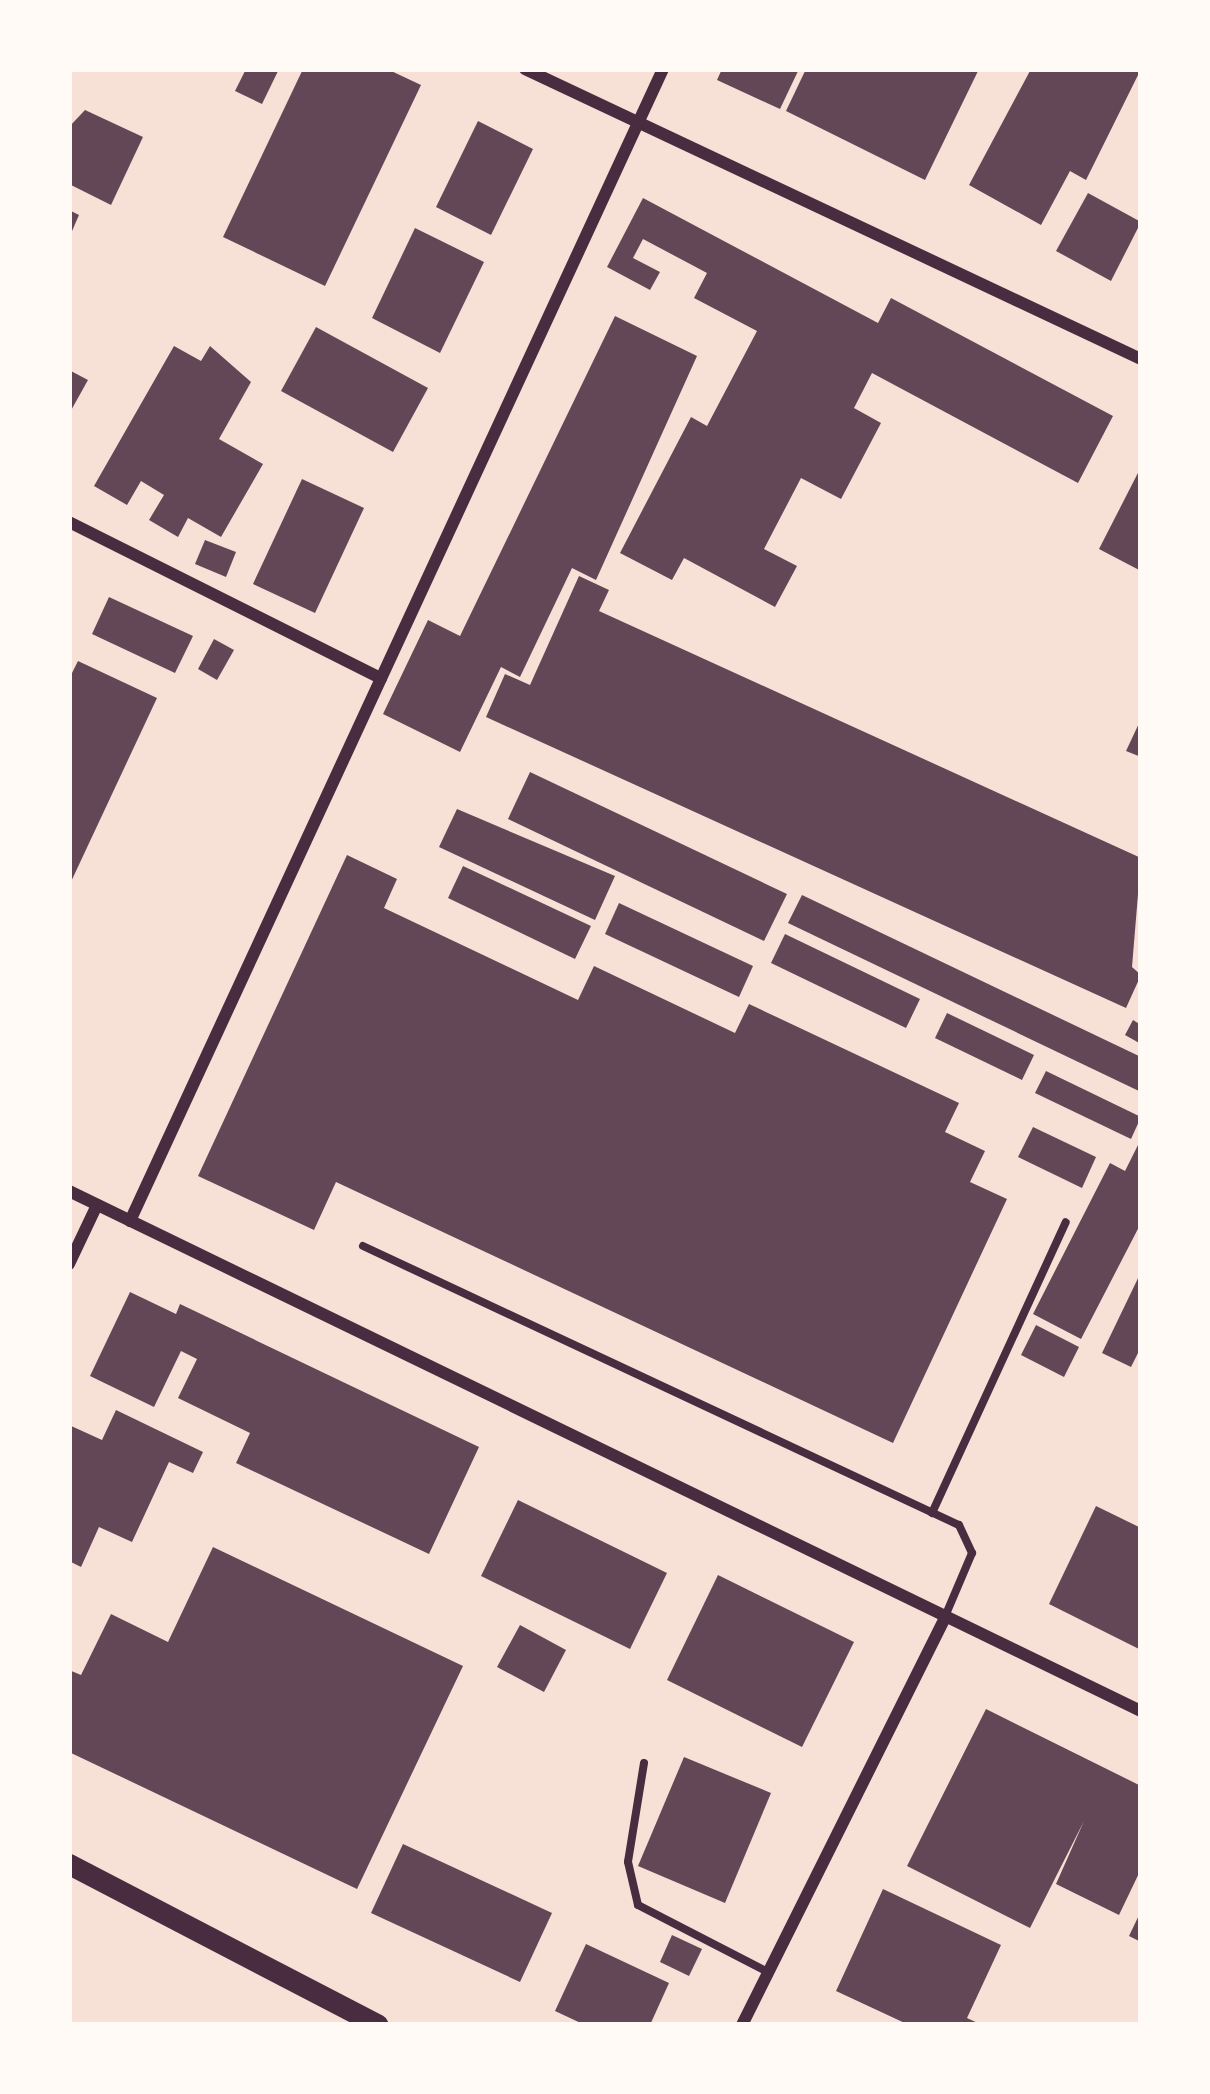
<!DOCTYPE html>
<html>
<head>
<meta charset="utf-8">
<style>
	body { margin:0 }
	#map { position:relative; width:1210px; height:2094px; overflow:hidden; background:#f7e1d7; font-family:"DejaVu Sans",sans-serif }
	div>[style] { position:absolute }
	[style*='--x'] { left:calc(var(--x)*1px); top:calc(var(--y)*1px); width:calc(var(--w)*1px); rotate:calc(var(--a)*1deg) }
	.building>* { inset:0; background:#644757 }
	.service>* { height:8px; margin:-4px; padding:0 4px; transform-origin:4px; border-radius:4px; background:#4a2c40 }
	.minor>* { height:12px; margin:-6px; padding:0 6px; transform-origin:6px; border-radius:6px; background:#4a2c40 }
	.tertiary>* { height:21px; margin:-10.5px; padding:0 10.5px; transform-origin:10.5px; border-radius:10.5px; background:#4a2c40 }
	span { translate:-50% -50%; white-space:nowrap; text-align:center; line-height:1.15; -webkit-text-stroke:12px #fffaf5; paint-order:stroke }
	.frame { position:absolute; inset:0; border:72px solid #fffaf5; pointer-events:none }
</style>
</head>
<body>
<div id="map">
	<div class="building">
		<div style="clip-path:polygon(246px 69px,279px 69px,262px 104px,235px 91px)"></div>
		<div style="clip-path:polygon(303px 69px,387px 69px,421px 85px,325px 286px,223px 237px)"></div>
		<div style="clip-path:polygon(722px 69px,799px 69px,780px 109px,717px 80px)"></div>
		<div style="clip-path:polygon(806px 69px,979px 69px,925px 180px,786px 111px)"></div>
		<div style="clip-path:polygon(1031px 69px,1141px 69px,1086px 180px,1070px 171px,1041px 225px,969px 185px)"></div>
		<div style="clip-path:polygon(85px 110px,143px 137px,111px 205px,69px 184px,69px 127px)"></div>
		<div style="clip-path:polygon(478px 121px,533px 149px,491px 235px,436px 207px)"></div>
		<div style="clip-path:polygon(1088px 193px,1141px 222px,1111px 281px,1056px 251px)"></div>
		<div style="clip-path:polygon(643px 198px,878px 323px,891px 298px,1113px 416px,1078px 483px,872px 373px,854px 408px,881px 423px,841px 499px,801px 478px,764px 549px,797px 566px,775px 607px,684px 558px,672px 580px,620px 553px,691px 417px,707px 426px,757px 331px,694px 298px,707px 273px,643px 239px,633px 258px,660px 272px,650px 290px,607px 267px)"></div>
		<div style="clip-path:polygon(69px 210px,79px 215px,69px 238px)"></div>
		<div style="clip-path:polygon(415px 228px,484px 262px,440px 353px,372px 318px)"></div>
		<div style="clip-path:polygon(615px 316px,697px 356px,596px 580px,572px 568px,520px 677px,501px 667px,460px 752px,383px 714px,428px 620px,460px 636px)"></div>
		<div style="clip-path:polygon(316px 327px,428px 388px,393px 452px,281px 391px)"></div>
		<div style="clip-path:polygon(174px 346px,201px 361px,210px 346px,251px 382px,219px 439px,263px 464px,221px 537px,188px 518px,178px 537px,149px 520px,164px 495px,141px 481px,127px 505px,94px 486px)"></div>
		<div style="clip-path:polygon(69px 370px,88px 380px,69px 414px)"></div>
		<div style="clip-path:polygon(1141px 467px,1141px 571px,1099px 549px)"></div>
		<div style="clip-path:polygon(302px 479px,364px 508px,315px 613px,253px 584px)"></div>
		<div style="clip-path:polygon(205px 540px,236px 552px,226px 577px,195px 564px)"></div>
		<div style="clip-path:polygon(579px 576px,609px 590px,599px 611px,1141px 858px,1132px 967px,1141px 975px,1126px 1008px,486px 717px,505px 674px,530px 685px)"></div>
		<div style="clip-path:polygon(109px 597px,193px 636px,175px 673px,92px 634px)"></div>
		<div style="clip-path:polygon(214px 639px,234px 650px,217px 680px,198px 669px)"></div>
		<div style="clip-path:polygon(78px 661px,157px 698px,69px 886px,69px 679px)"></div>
		<div style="clip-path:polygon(1141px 719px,1141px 757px,1126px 751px)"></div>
		<div style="clip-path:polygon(530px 772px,787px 894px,764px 941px,508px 819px)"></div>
		<div style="clip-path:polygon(457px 809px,615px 876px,595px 920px,439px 847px)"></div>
		<div style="clip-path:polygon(347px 855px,397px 879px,384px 908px,578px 1000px,594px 966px,735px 1033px,749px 1004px,959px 1103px,945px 1132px,985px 1151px,970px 1182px,1007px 1199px,893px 1443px,336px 1182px,314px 1230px,198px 1176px)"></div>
		<div style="clip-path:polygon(463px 866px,591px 926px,575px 959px,448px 898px)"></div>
		<div style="clip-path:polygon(802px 895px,1141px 1057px,1141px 1092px,788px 923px)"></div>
		<div style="clip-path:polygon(619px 903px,753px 966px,739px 997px,605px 934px)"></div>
		<div style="clip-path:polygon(785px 934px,920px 999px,906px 1028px,771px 963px)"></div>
		<div style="clip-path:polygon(947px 1013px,1034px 1055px,1022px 1080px,935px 1038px)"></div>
		<div style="clip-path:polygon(1133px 1020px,1141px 1025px,1141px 1044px,1125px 1035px)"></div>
		<div style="clip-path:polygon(1046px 1071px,1141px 1117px,1131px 1139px,1035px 1093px)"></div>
		<div style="clip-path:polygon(1033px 1127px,1096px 1157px,1082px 1188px,1018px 1157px)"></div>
		<div style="clip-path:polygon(1141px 1139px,1141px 1223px,1081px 1339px,1033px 1314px,1110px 1163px,1125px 1171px)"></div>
		<div style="clip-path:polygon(1141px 1272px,1141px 1347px,1131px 1367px,1102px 1353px)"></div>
		<div style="clip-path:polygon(130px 1292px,176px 1314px,180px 1304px,479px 1447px,429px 1554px,236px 1463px,250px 1433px,178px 1398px,197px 1359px,181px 1351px,154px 1407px,90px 1376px)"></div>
		<div style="clip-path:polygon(1036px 1325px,1079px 1347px,1064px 1377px,1021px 1355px)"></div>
		<div style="clip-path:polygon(116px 1410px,203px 1452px,193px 1473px,169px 1462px,132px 1542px,99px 1527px,81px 1567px,69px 1561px,69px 1425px,102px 1440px)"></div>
		<div style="clip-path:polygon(518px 1500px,667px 1573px,630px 1649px,481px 1576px)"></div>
		<div style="clip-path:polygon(1096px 1506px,1141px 1528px,1141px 1650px,1049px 1604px)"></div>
		<div style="clip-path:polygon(213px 1547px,463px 1666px,357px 1889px,69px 1752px,69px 1670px,81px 1675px,111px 1614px,168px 1642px)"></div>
		<div style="clip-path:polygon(718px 1575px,854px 1642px,802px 1747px,667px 1680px)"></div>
		<div style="clip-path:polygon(520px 1625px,566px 1650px,544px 1692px,497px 1667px)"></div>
		<div style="clip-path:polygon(986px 1709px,1141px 1786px,1141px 1869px,1119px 1915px,1056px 1884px,1084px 1821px,1030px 1928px,907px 1866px)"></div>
		<div style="clip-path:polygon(684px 1757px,771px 1793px,725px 1903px,638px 1866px)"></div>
		<div style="clip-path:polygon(403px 1844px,552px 1913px,520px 1982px,371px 1913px)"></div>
		<div style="clip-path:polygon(883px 1889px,1001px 1945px,967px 2018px,982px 2025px,909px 2025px,836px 1991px)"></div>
		<div style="clip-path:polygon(1141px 1911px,1141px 1942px,1129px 1936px)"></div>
		<div style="clip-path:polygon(672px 1935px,702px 1949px,689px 1976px,660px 1962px)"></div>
		<div style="clip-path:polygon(586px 1944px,669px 1983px,650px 2025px,585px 2025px,555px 2011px)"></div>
	</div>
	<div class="service">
		<div style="--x:363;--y:1246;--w:658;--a:25.09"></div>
		<div style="--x:959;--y:1525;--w:31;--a:65"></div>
		<div style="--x:972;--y:1553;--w:72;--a:113"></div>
		<div style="--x:932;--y:1513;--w:320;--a:-65.3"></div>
		<div style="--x:644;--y:1763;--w:100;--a:99.2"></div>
		<div style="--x:628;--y:1862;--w:44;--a:76.9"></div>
		<div style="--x:638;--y:1905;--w:146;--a:27.3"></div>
	</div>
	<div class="minor">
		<div style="--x:525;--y:69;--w:681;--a:25.21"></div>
		<div style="--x:69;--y:522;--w:349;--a:26.6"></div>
		<div style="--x:69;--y:1191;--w:1191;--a:25.88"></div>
		<div style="--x:130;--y:1221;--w:1269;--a:-65.17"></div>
		<div style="--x:69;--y:1264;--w:65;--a:-64.6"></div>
		<div style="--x:742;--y:2025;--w:451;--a:-63.5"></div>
	</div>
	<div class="tertiary">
		<div style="--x:69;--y:1864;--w:348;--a:27.5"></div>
	</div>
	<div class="frame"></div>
</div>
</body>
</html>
